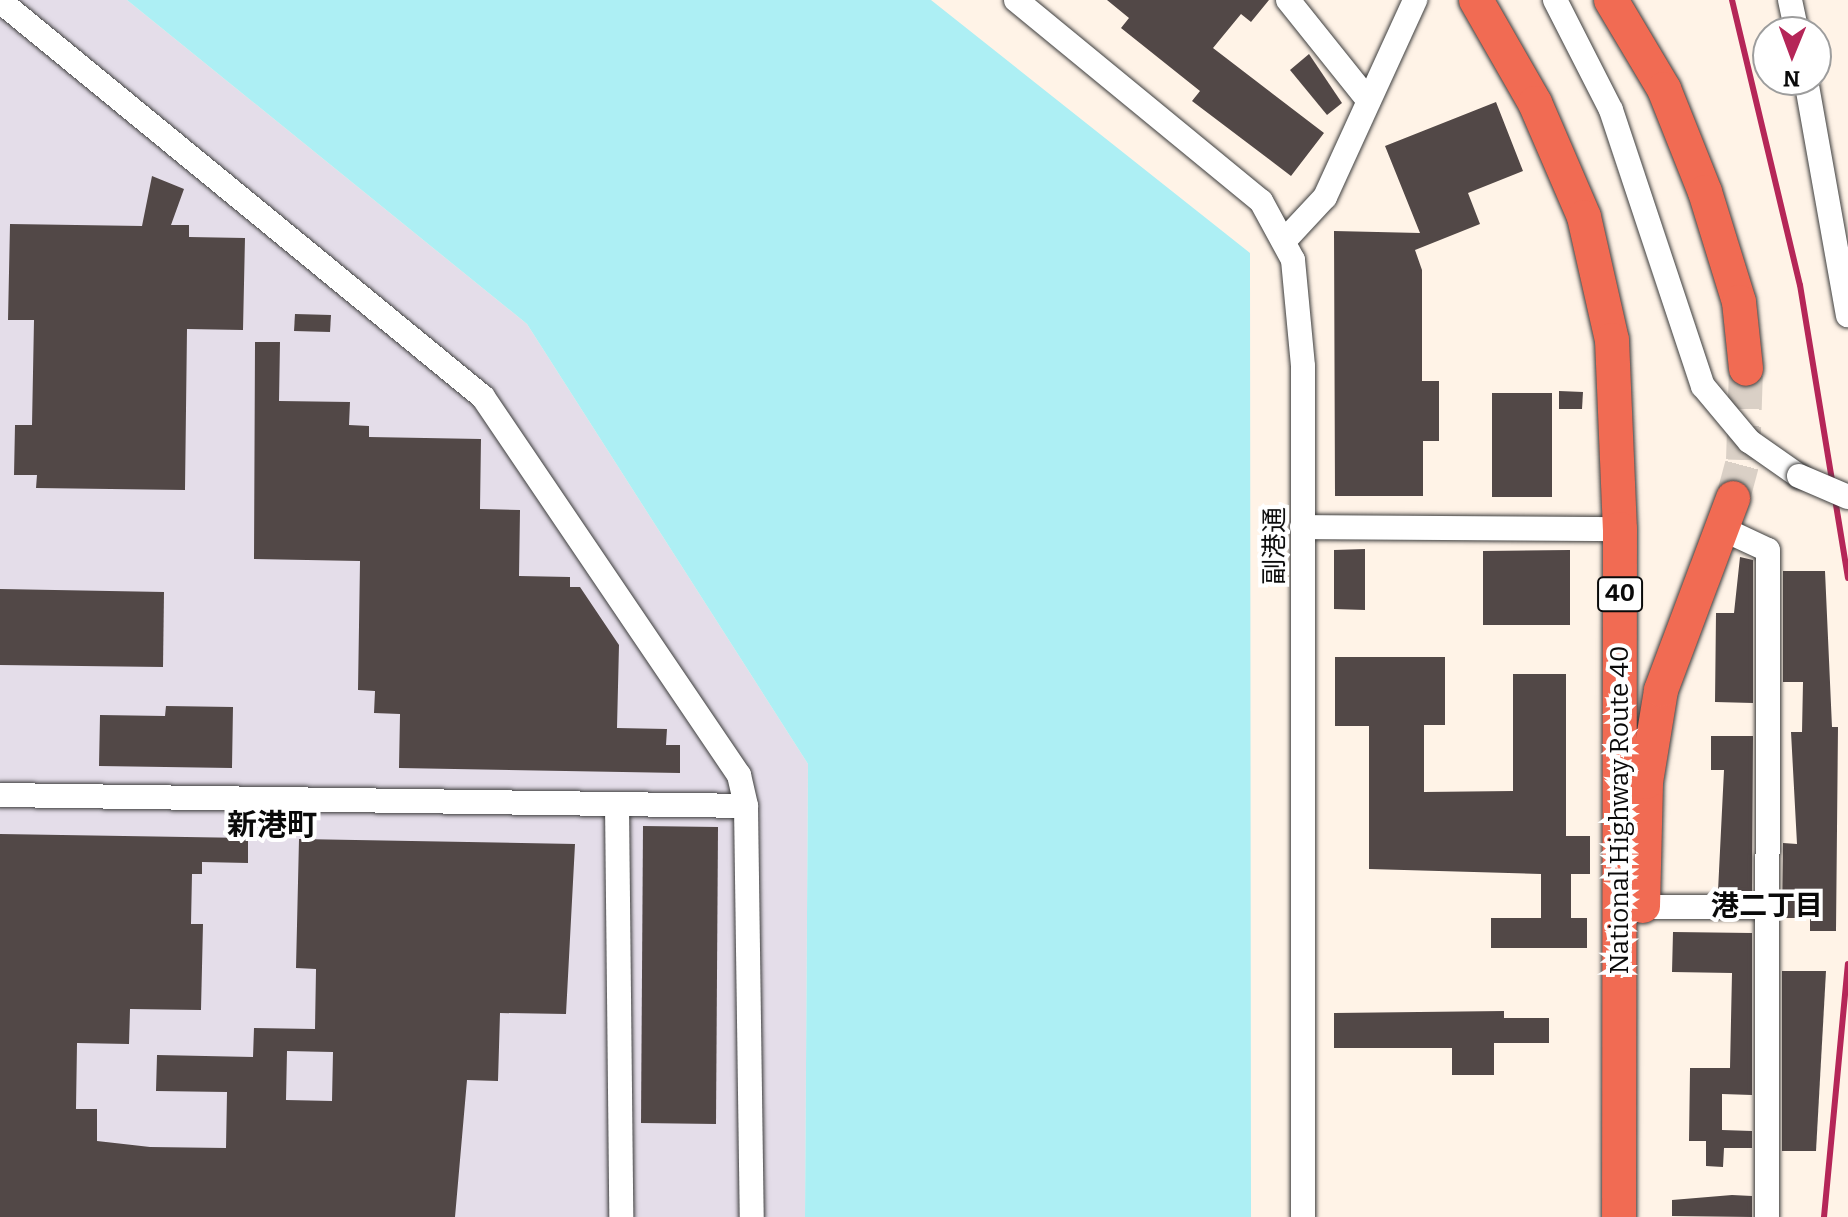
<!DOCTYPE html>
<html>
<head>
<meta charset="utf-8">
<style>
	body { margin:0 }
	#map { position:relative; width:1848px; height:1217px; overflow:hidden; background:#fff3e7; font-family:Bitter,"Noto Sans JP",serif }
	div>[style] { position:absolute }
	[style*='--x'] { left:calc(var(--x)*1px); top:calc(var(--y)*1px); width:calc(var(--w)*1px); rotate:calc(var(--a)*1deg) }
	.industrial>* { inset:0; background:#e4dde9 }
	.water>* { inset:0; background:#adeff4 }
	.building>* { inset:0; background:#524847 }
	.highway-tunnel>* { height:34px; margin-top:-17px; transform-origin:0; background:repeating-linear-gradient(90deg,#dad0c6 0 34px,transparent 0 51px) }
	.roads { filter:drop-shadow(0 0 2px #3d3d3d) drop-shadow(0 0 2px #3d3d3d) }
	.minor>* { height:24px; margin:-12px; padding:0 12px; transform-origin:12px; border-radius:12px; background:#fff }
	.highway>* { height:34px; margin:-17px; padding:0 17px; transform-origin:17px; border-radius:17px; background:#f16b53 }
	.rail>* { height:6px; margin:-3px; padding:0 3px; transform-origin:3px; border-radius:3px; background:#b52658 }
	.bridges { filter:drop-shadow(0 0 2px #3d3d3d) drop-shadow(0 0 2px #3d3d3d) }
	.minor-bridge>* { height:24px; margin:-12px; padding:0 12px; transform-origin:12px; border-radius:12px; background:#fff }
	span { translate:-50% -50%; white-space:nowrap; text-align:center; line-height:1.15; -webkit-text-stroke:8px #fff; paint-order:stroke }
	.shield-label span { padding:2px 6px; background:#fff; border:2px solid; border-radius:6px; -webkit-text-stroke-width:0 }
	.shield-label { font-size:24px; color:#0a0a0a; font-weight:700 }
	.street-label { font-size:26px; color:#0a0a0a }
	.neighbourhood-label { font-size:28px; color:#0a0a0a; font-weight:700 }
	.quarter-label { font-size:30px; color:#0a0a0a; font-weight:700 }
	.north { position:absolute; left:1752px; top:16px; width:80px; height:80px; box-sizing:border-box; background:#fff; border:2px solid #9d9d9d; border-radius:50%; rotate:181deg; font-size:22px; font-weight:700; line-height:32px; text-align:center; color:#0a0a0a }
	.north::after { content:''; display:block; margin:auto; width:28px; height:36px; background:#b52658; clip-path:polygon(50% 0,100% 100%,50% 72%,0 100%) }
</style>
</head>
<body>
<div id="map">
	<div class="industrial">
		<div style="clip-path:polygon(0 0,127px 0,527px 324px,808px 764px,805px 1217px,0 1217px)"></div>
	</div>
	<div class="water">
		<div style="clip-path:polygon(127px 0,931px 0,1250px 253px,1251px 1217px,805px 1217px,808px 764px,527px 324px)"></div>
	</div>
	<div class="building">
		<div style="clip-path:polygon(1107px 0,1269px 0,1251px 22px,1241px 14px,1213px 48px,1324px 133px,1291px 176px,1192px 101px,1200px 91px,1121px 28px,1129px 18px)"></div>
		<div style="clip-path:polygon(1309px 54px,1342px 103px,1327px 115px,1290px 70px)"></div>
		<div style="clip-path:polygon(1496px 102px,1523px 171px,1468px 193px,1480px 224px,1415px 250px,1422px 270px,1422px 381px,1439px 381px,1439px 441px,1423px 441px,1423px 496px,1335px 496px,1334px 231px,1420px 233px,1385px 146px)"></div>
		<div style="clip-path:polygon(152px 176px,184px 189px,171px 225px,189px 225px,189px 237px,245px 238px,243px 330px,187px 329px,185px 490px,36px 488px,37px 475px,14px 475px,15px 425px,32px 425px,34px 320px,8px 320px,10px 224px,142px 226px)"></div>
		<div style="clip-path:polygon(295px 314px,331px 315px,330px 332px,294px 331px)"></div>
		<div style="clip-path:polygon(255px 342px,280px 342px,279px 401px,350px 402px,349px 425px,369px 426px,369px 437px,481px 439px,480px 509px,520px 510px,519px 576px,570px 577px,570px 587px,580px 587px,619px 645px,617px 728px,667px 729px,666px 745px,680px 745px,680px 773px,399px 768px,400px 714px,374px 713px,375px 691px,358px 690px,360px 561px,254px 559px)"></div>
		<div style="clip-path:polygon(1559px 391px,1583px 392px,1582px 409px,1559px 409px)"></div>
		<div style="clip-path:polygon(1492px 393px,1552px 393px,1552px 497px,1492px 497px)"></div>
		<div style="clip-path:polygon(1365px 549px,1365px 610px,1334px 609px,1334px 550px)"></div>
		<div style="clip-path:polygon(1570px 550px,1570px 625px,1483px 625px,1483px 551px)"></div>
		<div style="clip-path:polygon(1740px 557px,1753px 560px,1753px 703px,1715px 702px,1716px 613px,1734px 613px)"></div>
		<div style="clip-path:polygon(1783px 571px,1825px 571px,1832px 727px,1838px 727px,1836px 931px,1810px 931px,1810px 918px,1782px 918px,1783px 843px,1797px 844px,1791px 732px,1802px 732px,1803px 682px,1783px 682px)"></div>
		<div style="clip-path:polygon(0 589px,164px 592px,163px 667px,0 665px)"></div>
		<div style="clip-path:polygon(1335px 657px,1445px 657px,1445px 725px,1424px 725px,1424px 792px,1513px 791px,1513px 674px,1566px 674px,1566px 836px,1590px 836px,1590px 874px,1571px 874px,1571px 918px,1587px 918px,1587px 948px,1491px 948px,1491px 918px,1541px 918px,1541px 874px,1369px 869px,1369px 726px,1335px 726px)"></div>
		<div style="clip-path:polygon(166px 706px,233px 707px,232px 768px,99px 766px,100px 715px,165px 716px)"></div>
		<div style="clip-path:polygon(1711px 736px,1753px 736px,1752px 891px,1718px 891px,1724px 770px,1711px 770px)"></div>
		<div style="clip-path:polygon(643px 826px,718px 827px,716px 1124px,641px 1123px)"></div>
		<div style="clip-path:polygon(evenodd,0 834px,248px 838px,248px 863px,202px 862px,202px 874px,192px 874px,191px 924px,203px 924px,201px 1010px,130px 1009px,129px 1044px,77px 1043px,76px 1109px,97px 1109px,97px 1141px,150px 1147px,226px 1148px,227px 1092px,156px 1091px,157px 1055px,253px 1057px,254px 1028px,315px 1029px,316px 969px,296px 968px,299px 839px,575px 844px,566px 1014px,500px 1013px,498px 1081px,467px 1080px,455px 1217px,0 1217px,0 834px,287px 1051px,333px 1052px,332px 1101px,286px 1100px,287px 1051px)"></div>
		<div style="clip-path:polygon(1673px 932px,1752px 933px,1752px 1095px,1722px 1094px,1722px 1130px,1752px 1131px,1752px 1148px,1724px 1148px,1723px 1167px,1706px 1166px,1706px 1141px,1689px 1141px,1690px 1068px,1730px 1068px,1732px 973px,1672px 972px)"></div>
		<div style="clip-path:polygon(1782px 971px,1826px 971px,1816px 1151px,1782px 1151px)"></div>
		<div style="clip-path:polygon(1504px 1011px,1504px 1018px,1549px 1018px,1549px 1043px,1494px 1043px,1494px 1075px,1452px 1075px,1452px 1048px,1334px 1048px,1334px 1013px)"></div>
		<div style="clip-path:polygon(1732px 1195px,1752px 1196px,1752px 1217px,1672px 1216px,1672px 1200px)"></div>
	</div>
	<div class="highway-tunnel">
		<div style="--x:1733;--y:498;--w:39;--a:-75"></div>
		<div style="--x:1743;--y:460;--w:91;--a:-88.1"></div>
	</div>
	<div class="roads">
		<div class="minor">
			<div style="--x:1016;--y:0;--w:317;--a:39.4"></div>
			<div style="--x:1261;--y:201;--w:67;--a:61.5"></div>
			<div style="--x:1293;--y:260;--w:106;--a:84.6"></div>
			<div style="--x:1303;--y:366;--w:851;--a:90"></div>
			<div style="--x:1288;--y:0;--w:129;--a:51.3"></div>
			<div style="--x:1555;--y:0;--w:123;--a:63"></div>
			<div style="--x:1611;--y:110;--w:291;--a:71.6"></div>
			<div style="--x:1703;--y:386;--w:72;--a:50.1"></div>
			<div style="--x:1749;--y:441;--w:61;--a:35"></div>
			<div style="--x:1790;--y:0;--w:33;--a:78"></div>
			<div style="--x:0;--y:1;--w:625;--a:39.35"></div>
			<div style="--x:483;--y:397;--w:457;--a:55.9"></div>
			<div style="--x:739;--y:775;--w:32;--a:77"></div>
			<div style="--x:746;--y:806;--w:411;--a:89.2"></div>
			<div style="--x:1806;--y:80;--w:239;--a:79.9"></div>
			<div style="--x:1284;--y:241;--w:60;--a:-47"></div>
			<div style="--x:1325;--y:197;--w:217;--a:-65.4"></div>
			<div style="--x:1302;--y:527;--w:318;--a:0.4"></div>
			<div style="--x:1725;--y:530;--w:47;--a:24.9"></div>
			<div style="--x:1768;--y:550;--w:667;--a:90.09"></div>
			<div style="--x:0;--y:795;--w:746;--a:0.84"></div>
			<div style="--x:617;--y:804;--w:413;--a:89.4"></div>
			<div style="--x:1643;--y:907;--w:127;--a:0"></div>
		</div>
		<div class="highway">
			<div style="--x:1476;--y:0;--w:119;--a:60.2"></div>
			<div style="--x:1535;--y:103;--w:124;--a:66.7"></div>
			<div style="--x:1584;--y:217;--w:126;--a:77.2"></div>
			<div style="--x:1612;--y:340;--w:189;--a:87.6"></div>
			<div style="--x:1620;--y:529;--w:688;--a:90.08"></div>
			<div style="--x:1611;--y:0;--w:104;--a:59.2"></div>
			<div style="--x:1664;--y:89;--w:111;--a:68.3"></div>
			<div style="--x:1705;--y:192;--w:115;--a:72.8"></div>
			<div style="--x:1739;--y:302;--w:67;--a:84"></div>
			<div style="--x:1643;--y:906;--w:124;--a:-88.6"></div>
			<div style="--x:1646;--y:782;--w:93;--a:-80.7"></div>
			<div style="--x:1661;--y:690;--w:205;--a:-69.4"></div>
		</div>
	</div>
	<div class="rail">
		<div style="--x:1732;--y:0;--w:293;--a:76.6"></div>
		<div style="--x:1800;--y:285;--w:297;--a:80.7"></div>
		<div style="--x:1824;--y:1217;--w:254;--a:-84.6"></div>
	</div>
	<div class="bridges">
		<div class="minor-bridge">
			<div style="--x:1799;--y:476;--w:53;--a:23.2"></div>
		</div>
	</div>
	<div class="shield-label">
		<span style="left:1620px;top:594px">40</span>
	</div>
	<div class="street-label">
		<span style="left:1275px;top:546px;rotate:-90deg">副港通</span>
		<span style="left:1620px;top:810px;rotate:-90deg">National Highway Route 40</span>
	</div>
	<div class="neighbourhood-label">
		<span style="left:1767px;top:906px">港二丁目</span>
	</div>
	<div class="quarter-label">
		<span style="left:272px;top:825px">新港町</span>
	</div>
	<div class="north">N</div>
</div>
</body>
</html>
